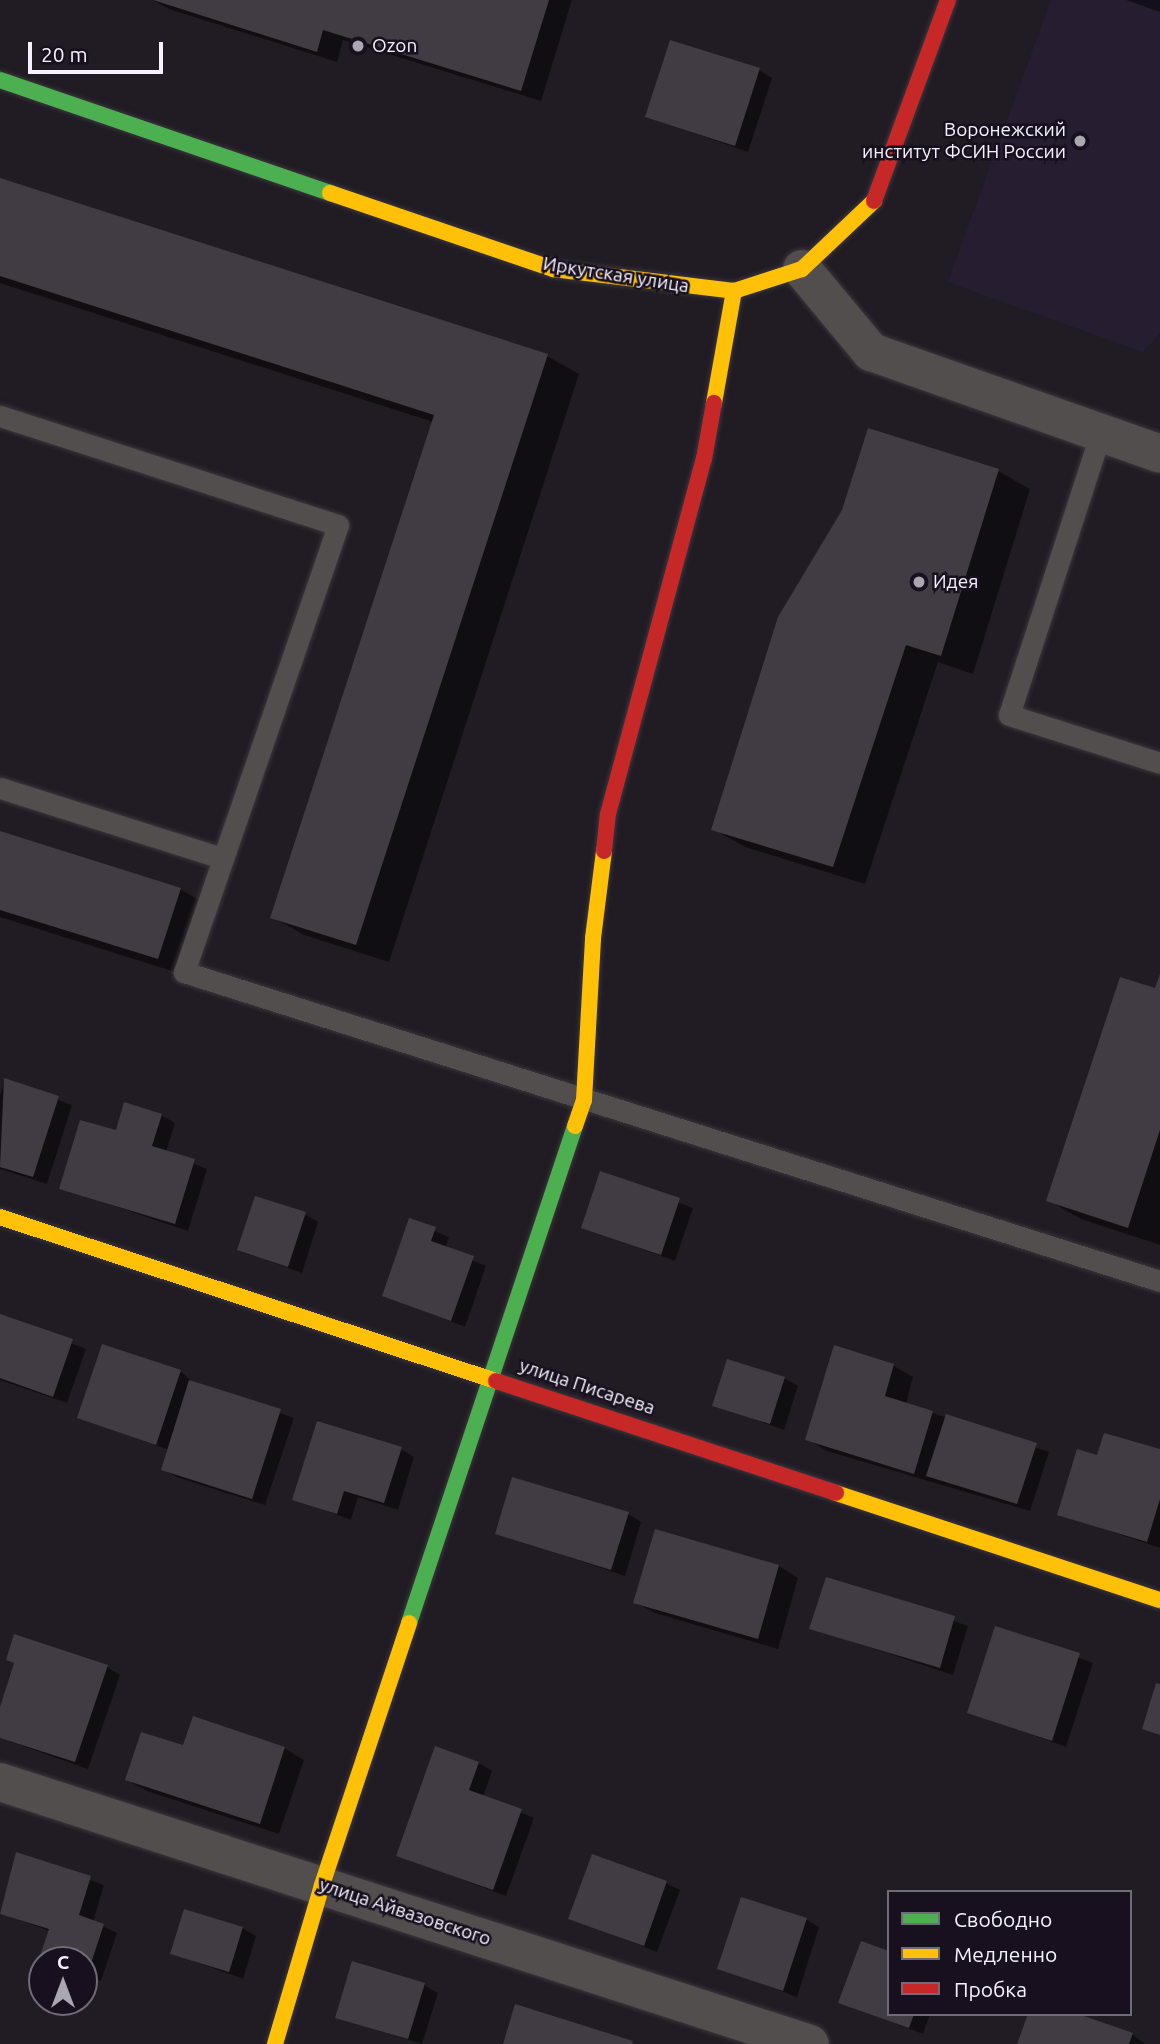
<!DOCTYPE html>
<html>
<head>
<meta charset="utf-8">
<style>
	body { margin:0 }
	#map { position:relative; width:1160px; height:2044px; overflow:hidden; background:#211c24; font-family:Ubuntu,sans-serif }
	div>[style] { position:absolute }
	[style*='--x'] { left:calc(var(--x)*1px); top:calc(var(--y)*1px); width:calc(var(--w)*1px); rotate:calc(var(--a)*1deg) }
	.built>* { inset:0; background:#271d30 }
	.shadow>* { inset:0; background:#0007 }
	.building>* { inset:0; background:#413c43 }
	.roads { filter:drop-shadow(0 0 2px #3b363d) drop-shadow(0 0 2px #3b363d) }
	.lane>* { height:21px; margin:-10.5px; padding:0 10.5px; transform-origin:10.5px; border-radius:10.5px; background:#514e4d }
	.street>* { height:38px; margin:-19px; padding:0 19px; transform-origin:19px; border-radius:19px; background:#514e4d }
	.fast>* { height:16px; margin:-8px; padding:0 8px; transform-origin:8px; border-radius:8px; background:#4caf50 }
	.slow>* { height:16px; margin:-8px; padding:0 8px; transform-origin:8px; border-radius:8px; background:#ffc107 }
	.jam>* { height:16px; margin:-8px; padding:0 8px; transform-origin:8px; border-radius:8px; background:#c62828 }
	.dots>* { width:19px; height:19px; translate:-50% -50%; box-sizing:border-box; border:4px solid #18101f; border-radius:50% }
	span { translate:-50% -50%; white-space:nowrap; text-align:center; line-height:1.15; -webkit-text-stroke:5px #18101f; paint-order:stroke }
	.poi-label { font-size:19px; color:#f6f1fc }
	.left { translate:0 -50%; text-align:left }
	.right { translate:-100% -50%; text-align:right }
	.street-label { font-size:19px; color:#f6f1fc }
	.legend { position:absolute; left:887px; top:1890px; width:245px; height:126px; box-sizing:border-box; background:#18101f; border:2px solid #716a77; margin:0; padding:9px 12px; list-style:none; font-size:21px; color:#f6f1fc }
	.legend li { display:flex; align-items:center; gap:14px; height:35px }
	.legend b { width:35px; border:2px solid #716a77 }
	.north { position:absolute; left:28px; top:1946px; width:70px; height:70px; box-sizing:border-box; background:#18101f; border:2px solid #716a77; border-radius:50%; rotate:0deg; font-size:19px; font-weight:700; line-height:28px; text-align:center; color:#f6f1fc }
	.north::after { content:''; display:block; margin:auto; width:24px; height:32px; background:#aba6b0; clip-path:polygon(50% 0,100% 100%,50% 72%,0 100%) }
	.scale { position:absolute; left:28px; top:42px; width:135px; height:32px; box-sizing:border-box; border:4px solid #f6f1fc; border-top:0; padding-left:9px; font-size:21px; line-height:24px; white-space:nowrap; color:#f6f1fc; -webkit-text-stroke:5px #18101f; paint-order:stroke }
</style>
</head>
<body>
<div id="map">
	<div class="built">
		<div style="clip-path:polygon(1051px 0,1160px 0,1160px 333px,1143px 352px,948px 282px)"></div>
	</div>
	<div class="shadow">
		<div style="clip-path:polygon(153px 0,572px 0,541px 101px,343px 40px,337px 62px,169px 9px)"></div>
		<div style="clip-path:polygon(1126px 0,1160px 0,1160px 12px)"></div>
		<div style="clip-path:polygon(759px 70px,772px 78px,748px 152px,647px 116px)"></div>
		<div style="clip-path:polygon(0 180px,547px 356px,579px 374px,389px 962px,304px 935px,272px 917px,433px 422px,0 283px)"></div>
		<div style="clip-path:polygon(998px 471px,1030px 489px,973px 674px,938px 662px,865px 884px,745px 847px,713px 829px)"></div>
		<div style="clip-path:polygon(0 832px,180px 889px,212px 908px,191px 977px,0 917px)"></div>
		<div style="clip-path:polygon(1160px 978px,1160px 1245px,1081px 1219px,1048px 1200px)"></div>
		<div style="clip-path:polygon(5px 1080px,72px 1105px,47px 1184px,0 1169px,0 1095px)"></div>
		<div style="clip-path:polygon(161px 1115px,175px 1123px,166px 1152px,207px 1169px,188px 1231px,61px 1188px,117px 1132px)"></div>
		<div style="clip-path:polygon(601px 1174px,693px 1208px,675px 1261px,583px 1227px)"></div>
		<div style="clip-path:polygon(305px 1214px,318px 1222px,302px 1273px,239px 1250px)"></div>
		<div style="clip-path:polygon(410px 1221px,449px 1237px,445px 1248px,486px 1266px,465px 1327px,384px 1295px)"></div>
		<div style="clip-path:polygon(0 1316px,86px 1349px,67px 1403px,0 1380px)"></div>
		<div style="clip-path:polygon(835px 1347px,894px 1366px,913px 1377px,906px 1404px,1049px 1452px,1030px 1511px,827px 1451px,807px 1439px)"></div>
		<div style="clip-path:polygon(180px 1371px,193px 1382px,294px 1418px,265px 1505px,176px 1477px,163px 1469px,169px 1450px,80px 1418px)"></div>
		<div style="clip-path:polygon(784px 1378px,798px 1386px,784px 1430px,714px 1405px)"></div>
		<div style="clip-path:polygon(401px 1449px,414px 1457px,398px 1510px,358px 1497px,351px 1520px,294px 1499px)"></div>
		<div style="clip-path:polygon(1160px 1451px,1160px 1548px,1059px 1514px,1099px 1457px)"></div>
		<div style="clip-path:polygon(628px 1514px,641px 1522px,625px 1576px,497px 1533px)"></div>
		<div style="clip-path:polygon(779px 1566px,798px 1578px,778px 1649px,655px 1613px,635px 1602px)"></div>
		<div style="clip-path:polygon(827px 1579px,968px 1626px,953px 1675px,812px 1628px)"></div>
		<div style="clip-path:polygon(996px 1628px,1093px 1663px,1066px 1747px,969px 1712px)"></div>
		<div style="clip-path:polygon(8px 1659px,107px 1667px,120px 1675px,88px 1769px,0 1738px,0 1712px,16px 1664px)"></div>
		<div style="clip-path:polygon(284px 1748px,304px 1760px,279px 1834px,147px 1791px,127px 1780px)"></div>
		<div style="clip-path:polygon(479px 1763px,492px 1771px,483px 1797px,534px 1818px,506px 1896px,398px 1855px)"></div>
		<div style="clip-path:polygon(17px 1854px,104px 1885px,93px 1922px,117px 1933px,101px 1981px,84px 1976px,84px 1960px,41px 1959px,50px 1931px,0 1913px)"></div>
		<div style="clip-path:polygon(666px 1883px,680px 1890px,657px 1952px,571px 1918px)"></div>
		<div style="clip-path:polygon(806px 1919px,819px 1927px,797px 1997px,719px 1968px)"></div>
		<div style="clip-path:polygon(242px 1928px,256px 1936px,243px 1979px,172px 1953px)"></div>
		<div style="clip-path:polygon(424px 1985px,438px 1993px,422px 2044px,337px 2017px)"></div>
		<div style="clip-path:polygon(840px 2002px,889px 2014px,930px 2014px,923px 2034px)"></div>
		<div style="clip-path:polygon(1132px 2034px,1145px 2044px,1019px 2044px)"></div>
	</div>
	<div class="building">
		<div style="clip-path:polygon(153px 0,549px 0,521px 91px,323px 30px,317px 52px)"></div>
		<div style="clip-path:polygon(670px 40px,760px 68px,735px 146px,645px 117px)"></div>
		<div style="clip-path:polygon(0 178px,548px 354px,356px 945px,270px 918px,434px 415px,0 276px)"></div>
		<div style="clip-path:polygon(868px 428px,999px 469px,941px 656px,906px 645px,833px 867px,711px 830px,778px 617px,842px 510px)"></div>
		<div style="clip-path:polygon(0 831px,181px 888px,158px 959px,0 910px)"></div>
		<div style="clip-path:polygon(1160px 974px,1160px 1130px,1128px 1228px,1046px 1201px,1120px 977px,1155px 988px)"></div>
		<div style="clip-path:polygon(4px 1078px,59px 1096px,33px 1177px,0 1167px)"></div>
		<div style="clip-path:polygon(124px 1102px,162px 1114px,152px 1146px,195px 1159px,175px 1224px,59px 1189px,80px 1120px,116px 1130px)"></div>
		<div style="clip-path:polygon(600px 1171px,680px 1198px,661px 1255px,581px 1228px)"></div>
		<div style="clip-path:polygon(255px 1196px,306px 1212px,288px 1267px,237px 1250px)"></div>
		<div style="clip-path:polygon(409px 1218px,436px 1227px,431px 1241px,474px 1256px,451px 1321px,382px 1296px)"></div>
		<div style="clip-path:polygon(0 1314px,73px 1339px,53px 1397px,0 1378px)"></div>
		<div style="clip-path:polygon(102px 1344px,181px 1370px,156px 1445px,77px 1418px)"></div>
		<div style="clip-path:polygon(834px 1345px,894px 1364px,885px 1396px,933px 1411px,914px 1474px,805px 1440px)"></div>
		<div style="clip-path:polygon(727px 1359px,785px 1377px,770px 1424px,712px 1406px)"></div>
		<div style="clip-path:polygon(189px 1380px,281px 1409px,252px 1499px,161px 1470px)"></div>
		<div style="clip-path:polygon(946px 1414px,1037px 1443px,1017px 1504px,926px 1476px)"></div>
		<div style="clip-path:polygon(317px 1421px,402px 1447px,384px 1503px,344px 1491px,337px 1514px,292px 1500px)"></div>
		<div style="clip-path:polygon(1104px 1433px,1160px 1449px,1160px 1499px,1147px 1542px,1057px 1515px,1077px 1449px,1097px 1455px)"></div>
		<div style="clip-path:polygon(512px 1477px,629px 1512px,611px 1570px,495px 1534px)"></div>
		<div style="clip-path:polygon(655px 1529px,779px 1565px,758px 1639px,633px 1603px)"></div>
		<div style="clip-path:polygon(826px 1577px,955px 1616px,940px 1668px,809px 1629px)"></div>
		<div style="clip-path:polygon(995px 1626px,1080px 1653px,1052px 1741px,967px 1713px)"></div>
		<div style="clip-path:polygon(14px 1634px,108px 1665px,75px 1762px,0 1738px,0 1707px,14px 1663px,6px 1660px)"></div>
		<div style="clip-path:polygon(1156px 1683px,1160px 1684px,1160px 1735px,1142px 1729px)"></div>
		<div style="clip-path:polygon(193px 1716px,285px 1747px,260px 1824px,125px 1780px,141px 1732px,183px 1745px)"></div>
		<div style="clip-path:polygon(435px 1746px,479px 1762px,469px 1790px,522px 1809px,493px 1890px,396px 1856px)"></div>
		<div style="clip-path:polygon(16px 1852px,91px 1876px,79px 1915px,104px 1924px,87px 1975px,84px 1960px,39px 1959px,49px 1929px,0 1914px)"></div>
		<div style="clip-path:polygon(592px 1854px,667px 1881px,644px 1946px,568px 1919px)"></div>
		<div style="clip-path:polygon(741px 1897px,807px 1918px,783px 1991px,717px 1969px)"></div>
		<div style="clip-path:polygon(184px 1909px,243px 1927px,229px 1972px,170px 1954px)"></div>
		<div style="clip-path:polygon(861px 1941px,889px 1951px,889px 2014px,914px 2014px,909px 2028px,838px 2003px)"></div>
		<div style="clip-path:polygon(352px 1961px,425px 1983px,408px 2039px,335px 2018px)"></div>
		<div style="clip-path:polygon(515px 2004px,633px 2041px,632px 2044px,503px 2044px)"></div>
		<div style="clip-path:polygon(1028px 2014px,1078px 2014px,1133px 2033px,1129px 2044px,1017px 2044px)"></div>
	</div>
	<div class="roads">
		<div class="lane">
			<div style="--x:0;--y:416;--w:355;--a:17.9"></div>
			<div style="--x:338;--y:525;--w:473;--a:109"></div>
			<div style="--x:184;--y:972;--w:1024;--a:17.57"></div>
			<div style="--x:1100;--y:435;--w:294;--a:108"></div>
			<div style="--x:1009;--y:715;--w:158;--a:17.6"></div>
			<div style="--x:0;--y:788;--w:233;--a:17.5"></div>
		</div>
		<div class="street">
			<div style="--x:802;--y:269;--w:108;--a:50.3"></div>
			<div style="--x:871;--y:352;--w:306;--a:19.4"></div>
			<div style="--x:0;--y:1782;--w:851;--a:17.92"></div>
		</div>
		<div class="fast">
			<div style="--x:0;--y:80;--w:349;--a:18.9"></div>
			<div style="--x:409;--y:1623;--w:524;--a:-71.53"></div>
		</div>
		<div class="slow">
			<div style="--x:330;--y:193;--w:236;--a:18.8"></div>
			<div style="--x:553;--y:269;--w:182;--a:6.9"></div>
			<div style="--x:734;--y:291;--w:71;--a:-17.9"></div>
			<div style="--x:802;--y:269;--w:99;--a:-43.4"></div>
			<div style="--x:714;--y:403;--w:114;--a:-79.9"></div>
			<div style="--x:575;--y:1126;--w:28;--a:-71"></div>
			<div style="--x:584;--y:1100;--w:162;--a:-86.8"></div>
			<div style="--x:593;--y:938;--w:88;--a:-82.8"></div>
			<div style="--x:0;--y:1217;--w:522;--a:18.3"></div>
			<div style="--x:836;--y:1493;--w:341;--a:18.3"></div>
			<div style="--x:275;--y:2044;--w:166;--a:-73.5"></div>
			<div style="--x:322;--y:1885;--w:276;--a:-71.6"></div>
		</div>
		<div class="jam">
			<div style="--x:874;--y:201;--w:214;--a:-69.8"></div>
			<div style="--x:604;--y:851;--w:37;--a:-84"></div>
			<div style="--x:608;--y:814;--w:368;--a:-74.9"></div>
			<div style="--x:704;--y:459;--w:57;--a:-79.9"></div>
			<div style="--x:496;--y:1381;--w:358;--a:18.2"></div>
		</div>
	</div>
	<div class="dots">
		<div style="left:358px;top:46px;background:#aba6b0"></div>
		<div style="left:1080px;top:141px;background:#aba6b0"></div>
		<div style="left:919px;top:582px;background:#aba6b0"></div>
	</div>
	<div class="poi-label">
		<span class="left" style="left:372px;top:46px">Ozon</span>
		<span class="right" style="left:1066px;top:141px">Воронежский<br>институт ФСИН России</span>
		<span class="left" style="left:933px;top:582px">Идея</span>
	</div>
	<div class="street-label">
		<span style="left:616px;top:275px;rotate:9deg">Иркутская улица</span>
		<span style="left:587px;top:1387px;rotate:18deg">улица Писарева</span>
		<span style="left:405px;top:1912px;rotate:18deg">улица Айвазовского</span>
	</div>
	<ul class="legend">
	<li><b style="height:9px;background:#4caf50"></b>Свободно</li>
	<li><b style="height:9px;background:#ffc107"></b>Медленно</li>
	<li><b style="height:9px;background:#c62828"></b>Пробка</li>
	</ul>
	<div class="north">С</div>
	<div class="scale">20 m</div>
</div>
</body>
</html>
